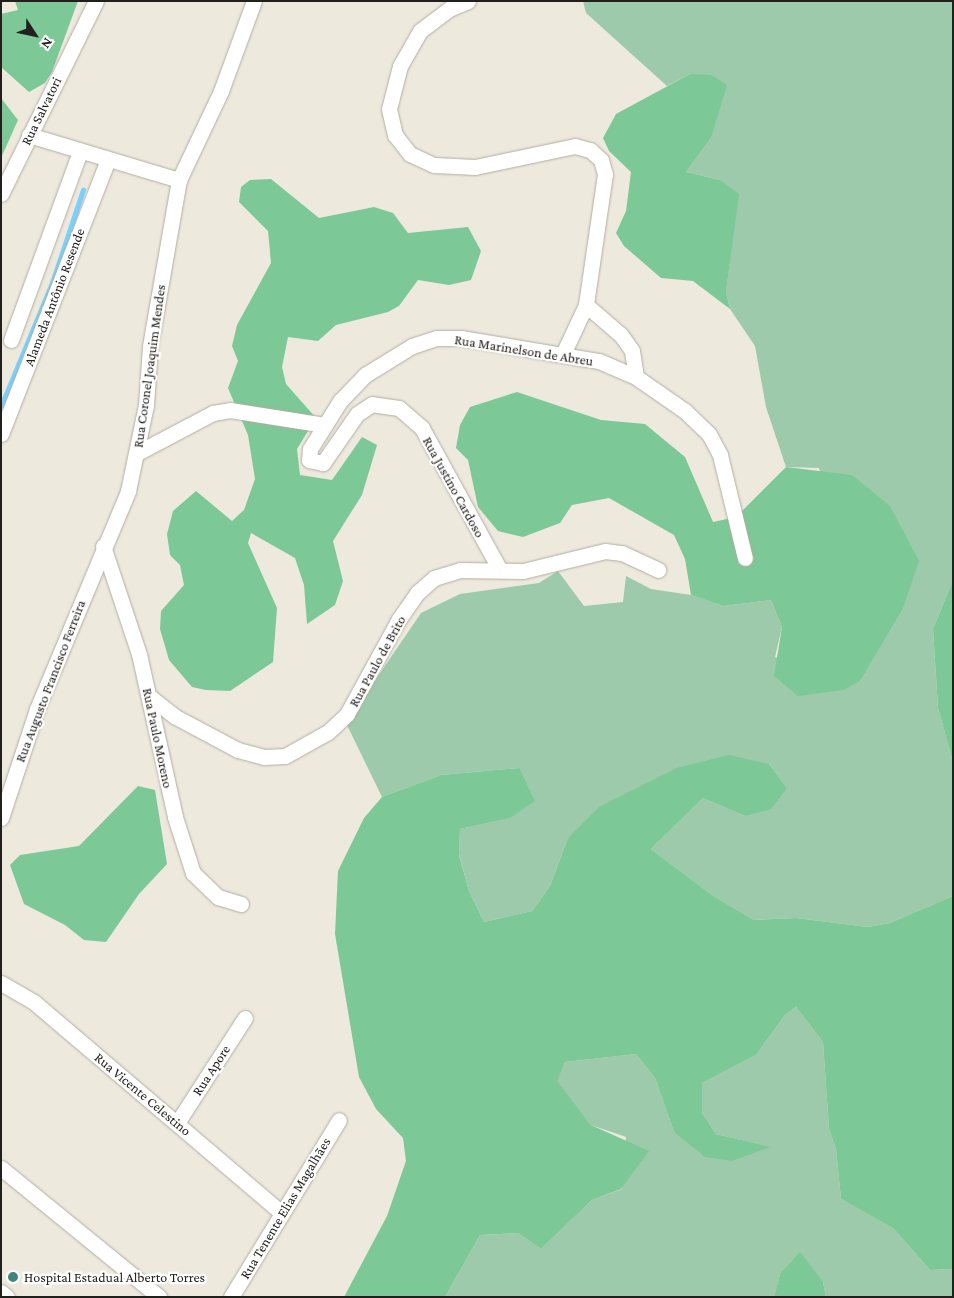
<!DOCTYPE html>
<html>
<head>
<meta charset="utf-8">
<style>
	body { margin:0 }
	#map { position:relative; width:954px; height:1298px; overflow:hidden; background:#eee9dd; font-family:"Crimson Pro",serif }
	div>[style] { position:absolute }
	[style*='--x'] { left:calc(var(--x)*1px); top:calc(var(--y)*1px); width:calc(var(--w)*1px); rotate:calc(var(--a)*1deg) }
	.green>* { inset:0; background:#9ccaaa }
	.forest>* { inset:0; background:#7cc896 }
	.stream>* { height:4.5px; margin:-2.25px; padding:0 2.25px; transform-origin:2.25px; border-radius:2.25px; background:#79d1fc }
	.roads { filter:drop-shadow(0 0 1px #b2ada2) drop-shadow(0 0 1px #b2ada2) }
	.minor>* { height:15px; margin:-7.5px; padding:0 7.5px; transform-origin:7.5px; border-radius:7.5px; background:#fff }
	.dots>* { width:14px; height:14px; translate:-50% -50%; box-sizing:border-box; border:2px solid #fff; border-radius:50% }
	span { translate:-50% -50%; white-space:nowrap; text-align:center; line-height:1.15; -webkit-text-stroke:4.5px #fff; paint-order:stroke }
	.street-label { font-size:14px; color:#22201c }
	.poi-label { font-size:14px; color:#22201c }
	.left { translate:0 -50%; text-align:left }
	.frame { position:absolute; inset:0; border:2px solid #22201c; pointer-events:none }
	.north { position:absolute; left:10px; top:10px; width:50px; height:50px; -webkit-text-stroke:4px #fff; paint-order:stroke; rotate:125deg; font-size:14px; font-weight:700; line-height:20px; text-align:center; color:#22201c }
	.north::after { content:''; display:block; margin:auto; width:18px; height:22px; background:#22201c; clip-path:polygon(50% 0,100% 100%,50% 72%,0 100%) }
</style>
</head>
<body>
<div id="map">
	<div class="green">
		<div style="clip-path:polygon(583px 1px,953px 1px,953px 580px,933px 629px,938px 708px,953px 762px,953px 896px,890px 923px,868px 927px,796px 918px,754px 920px,715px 897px,651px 849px,703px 798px,745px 816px,787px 788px,769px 764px,568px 838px,550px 886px,532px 911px,484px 922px,469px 891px,459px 854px,460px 829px,509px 818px,519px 768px,441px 775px,382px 797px,346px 723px,421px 613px,460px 594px,539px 583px,558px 571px,584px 606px,623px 602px,626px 576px,651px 589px,691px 595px,723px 606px,771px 600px,782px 627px,775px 657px,860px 681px,867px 664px,819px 468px,786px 467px,766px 407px,755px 346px,730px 309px,726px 292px,733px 234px,720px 180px,686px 172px,711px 138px,690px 74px,667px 86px,586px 13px)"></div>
		<div style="clip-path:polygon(796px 1007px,823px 1042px,829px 1129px,836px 1149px,841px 1199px,894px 1229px,930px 1270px,953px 1269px,953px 1297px,826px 1297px,823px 1282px,780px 1274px,774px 1297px,445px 1297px,480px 1235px,518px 1233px,541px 1249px,592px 1200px,622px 1189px,626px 1137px,591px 1125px,556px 1081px,565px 1062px,636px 1054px,655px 1078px,674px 1132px,733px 1161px,770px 1147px,716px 1134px,702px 1113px,702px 1083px,756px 1055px,785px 1015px)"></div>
	</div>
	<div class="forest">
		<div style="clip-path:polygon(15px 1px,78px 1px,52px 72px,45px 83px,29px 92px,1px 67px,1px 14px,18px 10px)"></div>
		<div style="clip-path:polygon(690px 74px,711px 75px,727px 85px,711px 138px,686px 172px,720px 180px,739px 194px,726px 292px,730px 309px,693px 281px,661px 278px,624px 246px,616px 233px,626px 211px,631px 172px,609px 151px,603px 138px,616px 114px)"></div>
		<div style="clip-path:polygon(1px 98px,18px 120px,1px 158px)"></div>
		<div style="clip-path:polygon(271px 179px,319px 218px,374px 207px,393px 213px,408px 233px,468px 227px,481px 251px,471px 280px,449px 285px,418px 280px,399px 306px,388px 312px,336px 325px,318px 341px,288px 337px,282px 367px,286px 384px,316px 418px,297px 449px,300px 475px,332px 480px,362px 437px,377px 445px,362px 495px,333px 541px,343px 581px,335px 605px,307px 624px,304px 585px,295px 558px,251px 533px,248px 543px,277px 608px,273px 662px,230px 691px,206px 690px,192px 687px,169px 660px,160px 629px,161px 611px,184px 585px,180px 565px,170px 555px,167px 534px,173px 511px,196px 491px,232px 521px,244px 510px,255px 479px,248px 435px,228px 388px,238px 361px,232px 346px,237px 325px,271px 263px,268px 231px,239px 202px,241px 187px,250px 180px)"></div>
		<div style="clip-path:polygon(517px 392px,601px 420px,645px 424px,685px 457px,713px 522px,736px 517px,786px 467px,852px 475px,890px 506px,919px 561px,903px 608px,860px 681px,843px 690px,798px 696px,774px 676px,782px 627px,771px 600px,723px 606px,691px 595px,685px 559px,674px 535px,609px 498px,572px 505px,560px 523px,523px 537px,498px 531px,478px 507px,468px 460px,456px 448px,460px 425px,470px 407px)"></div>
		<div style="clip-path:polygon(953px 580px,953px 762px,938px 708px,933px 629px)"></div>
		<div style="clip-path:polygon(729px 755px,769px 764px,787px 788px,771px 809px,745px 816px,703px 798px,651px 849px,715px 897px,754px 920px,796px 918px,868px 927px,890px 923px,953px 896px,953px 1269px,930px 1270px,894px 1229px,841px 1199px,836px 1149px,829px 1129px,823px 1042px,796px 1007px,785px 1015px,756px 1055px,702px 1083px,702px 1113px,716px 1134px,771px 1147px,733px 1161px,705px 1157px,674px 1132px,655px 1078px,636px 1054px,565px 1062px,557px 1081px,591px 1125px,649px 1151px,621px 1189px,592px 1200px,541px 1249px,518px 1233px,480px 1235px,445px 1297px,344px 1297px,387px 1216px,406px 1161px,403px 1138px,376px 1109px,359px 1077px,335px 934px,338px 871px,364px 818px,382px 797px,441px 775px,519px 768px,535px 801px,510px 818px,460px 829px,459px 855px,469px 891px,484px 922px,532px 911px,550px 886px,568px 838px,599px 807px,677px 768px)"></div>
		<div style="clip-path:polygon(138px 786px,155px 790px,167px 864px,139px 894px,106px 942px,84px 940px,65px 925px,24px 904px,10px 865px,20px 855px,79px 846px)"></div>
		<div style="clip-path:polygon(800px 1252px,823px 1282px,826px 1297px,774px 1297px,780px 1274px)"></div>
	</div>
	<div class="stream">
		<div style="--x:1;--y:406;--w:133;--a:-67.5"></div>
		<div style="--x:52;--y:283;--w:98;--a:-71.6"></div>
	</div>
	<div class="roads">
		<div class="minor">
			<div style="--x:468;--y:1;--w:21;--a:157"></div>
			<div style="--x:449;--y:9;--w:36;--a:143"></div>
			<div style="--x:420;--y:31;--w:40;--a:119.7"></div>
			<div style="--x:400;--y:66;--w:44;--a:104.3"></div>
			<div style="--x:389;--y:109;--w:27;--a:77"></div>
			<div style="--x:395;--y:135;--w:24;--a:52"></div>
			<div style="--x:410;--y:154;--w:26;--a:25"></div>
			<div style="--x:434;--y:165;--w:41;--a:2.8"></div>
			<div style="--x:475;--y:167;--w:102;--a:-11.9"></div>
			<div style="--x:575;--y:146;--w:16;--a:15"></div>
			<div style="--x:590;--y:150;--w:15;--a:42"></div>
			<div style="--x:601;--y:160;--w:15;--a:74"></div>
			<div style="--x:605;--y:174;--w:132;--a:98.3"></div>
			<div style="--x:586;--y:305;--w:46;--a:40.6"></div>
			<div style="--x:621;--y:335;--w:19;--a:55"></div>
			<div style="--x:632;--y:351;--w:26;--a:81"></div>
			<div style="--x:29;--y:135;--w:157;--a:16.7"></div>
			<div style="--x:1;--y:194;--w:215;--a:-63.8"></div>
			<div style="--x:11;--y:340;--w:201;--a:-69.9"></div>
			<div style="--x:563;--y:354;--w:54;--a:-64.9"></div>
			<div style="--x:1;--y:434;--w:294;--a:-68.7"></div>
			<div style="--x:137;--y:453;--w:86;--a:-27.8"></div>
			<div style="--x:213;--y:413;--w:17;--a:-10"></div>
			<div style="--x:230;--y:410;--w:96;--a:9"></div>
			<div style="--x:103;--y:546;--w:114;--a:71.6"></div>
			<div style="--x:139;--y:654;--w:167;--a:77.5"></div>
			<div style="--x:175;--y:817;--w:59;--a:72.2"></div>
			<div style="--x:193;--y:873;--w:35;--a:44"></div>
			<div style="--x:218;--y:897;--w:24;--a:17"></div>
			<div style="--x:500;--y:570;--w:162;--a:-118.8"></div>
			<div style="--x:422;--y:428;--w:30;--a:-139"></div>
			<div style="--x:399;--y:408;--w:27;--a:-172"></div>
			<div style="--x:372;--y:404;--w:18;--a:146"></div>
			<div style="--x:357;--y:414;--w:60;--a:124.8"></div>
			<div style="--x:323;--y:463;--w:14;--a:-168"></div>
			<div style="--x:309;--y:460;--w:11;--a:-85"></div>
			<div style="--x:310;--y:449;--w:57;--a:-58"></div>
			<div style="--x:340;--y:401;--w:36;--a:-46"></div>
			<div style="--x:365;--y:375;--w:55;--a:-31.7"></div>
			<div style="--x:412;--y:346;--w:26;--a:-18"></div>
			<div style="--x:437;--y:338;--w:24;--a:0"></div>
			<div style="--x:461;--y:338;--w:140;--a:9.5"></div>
			<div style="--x:599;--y:361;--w:40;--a:23.4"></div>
			<div style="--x:636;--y:377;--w:60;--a:34.8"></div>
			<div style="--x:685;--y:411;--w:33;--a:44"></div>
			<div style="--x:709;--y:434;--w:24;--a:62"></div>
			<div style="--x:720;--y:455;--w:106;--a:76.4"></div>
			<div style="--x:150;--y:697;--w:31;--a:38"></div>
			<div style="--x:174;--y:716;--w:72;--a:28"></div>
			<div style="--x:238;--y:750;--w:27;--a:15"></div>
			<div style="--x:264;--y:757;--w:21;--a:-3"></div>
			<div style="--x:285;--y:756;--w:49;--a:-29.2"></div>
			<div style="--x:328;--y:732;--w:26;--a:-43"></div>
			<div style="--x:347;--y:714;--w:108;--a:-61.3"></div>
			<div style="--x:399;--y:619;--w:32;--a:-55"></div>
			<div style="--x:417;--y:593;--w:23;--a:-41"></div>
			<div style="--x:434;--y:578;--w:27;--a:-17"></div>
			<div style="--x:460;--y:570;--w:63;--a:0.9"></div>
			<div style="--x:523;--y:571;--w:84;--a:-13.7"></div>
			<div style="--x:605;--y:551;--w:17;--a:7"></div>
			<div style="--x:622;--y:553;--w:40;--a:25"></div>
			<div style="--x:1;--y:818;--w:115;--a:-71.7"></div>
			<div style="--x:37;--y:709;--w:236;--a:-67.3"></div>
			<div style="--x:128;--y:491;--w:88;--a:-78.2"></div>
			<div style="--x:146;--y:405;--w:59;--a:-86.1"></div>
			<div style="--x:150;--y:346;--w:169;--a:-80.1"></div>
			<div style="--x:179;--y:180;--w:98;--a:-64.7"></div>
			<div style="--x:221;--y:91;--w:96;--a:-69.9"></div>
			<div style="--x:1;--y:983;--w:39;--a:30"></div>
			<div style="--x:35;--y:1003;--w:323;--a:40.4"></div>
			<div style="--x:177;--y:1123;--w:125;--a:-57.1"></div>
			<div style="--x:1;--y:1168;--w:204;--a:39.2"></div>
			<div style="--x:1;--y:1292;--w:8;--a:40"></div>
			<div style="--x:231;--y:1297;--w:207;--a:-58.6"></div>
		</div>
	</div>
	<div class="dots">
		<div style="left:13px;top:1277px;background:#41867b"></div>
	</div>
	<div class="street-label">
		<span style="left:41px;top:111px;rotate:-64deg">Rua Salvatori</span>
		<span style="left:54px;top:297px;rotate:-69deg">Alameda Antônio Resende</span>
		<span style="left:524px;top:350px;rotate:9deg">Rua Marinelson de Abreu</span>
		<span style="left:149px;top:366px;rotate:-82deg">Rua Coronel Joaquim Mendes</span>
		<span style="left:454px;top:487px;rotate:61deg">Rua Justino Cardoso</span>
		<span style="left:377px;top:661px;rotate:-61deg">Rua Paulo de Brito</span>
		<span style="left:50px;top:681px;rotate:-69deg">Rua Augusto Francisco Ferreira</span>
		<span style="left:158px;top:738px;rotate:78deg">Rua Paulo Moreno</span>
		<span style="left:211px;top:1070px;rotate:-57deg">Rua Apore</span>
		<span style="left:143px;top:1094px;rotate:40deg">Rua Vicente Celestino</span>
		<span style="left:285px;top:1208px;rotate:-59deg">Rua Tenente Elias Magalhães</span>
	</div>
	<div class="poi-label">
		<span class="left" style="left:24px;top:1277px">Hospital Estadual Alberto Torres</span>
	</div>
	<div class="frame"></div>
	<div class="north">N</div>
</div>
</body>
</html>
